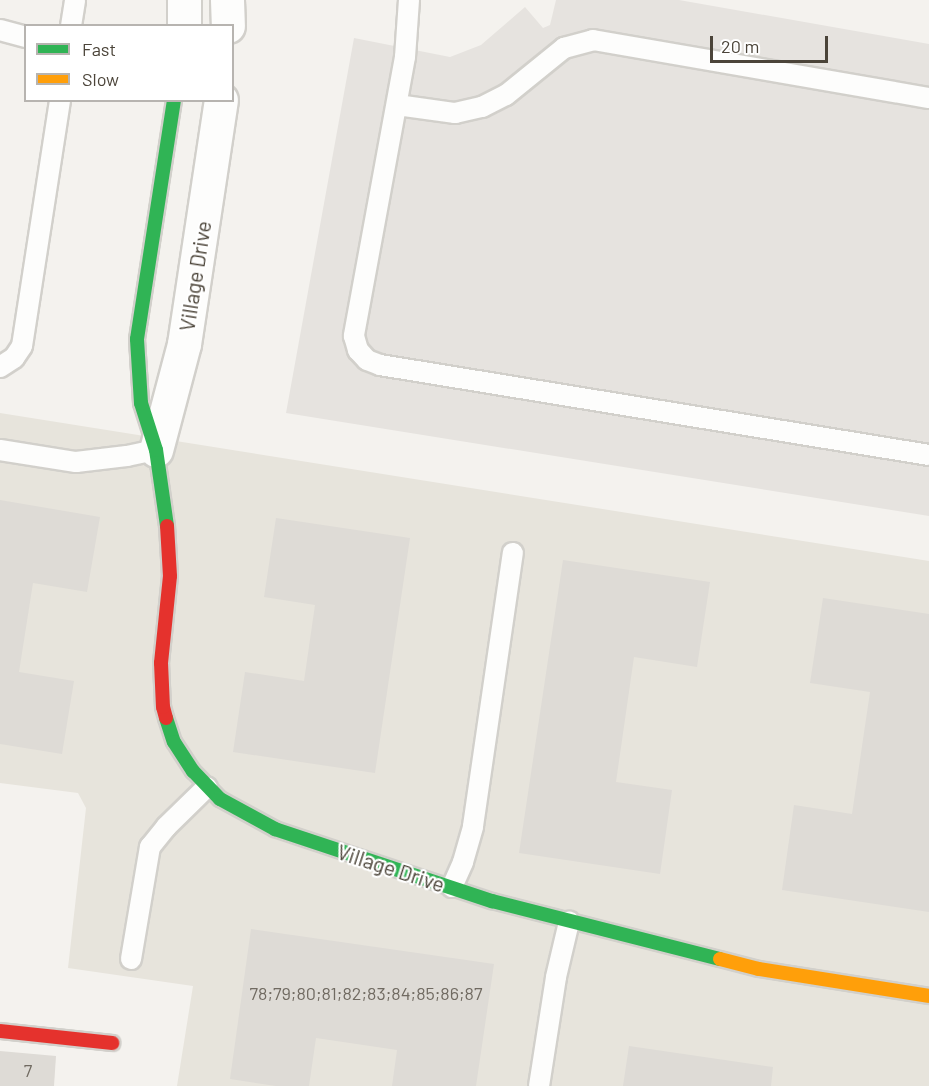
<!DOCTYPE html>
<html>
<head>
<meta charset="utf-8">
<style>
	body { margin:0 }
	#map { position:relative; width:929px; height:1086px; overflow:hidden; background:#f4f2ee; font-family:Barlow,sans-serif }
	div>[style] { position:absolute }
	.residential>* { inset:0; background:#e7e4dc }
	.parking>* { inset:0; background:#e6e3df }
	.building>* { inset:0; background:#dedbd6 }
	.roads { filter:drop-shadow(2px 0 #d2d0cb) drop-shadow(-2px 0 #d2d0cb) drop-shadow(0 2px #d2d0cb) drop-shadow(0 -2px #d2d0cb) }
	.lane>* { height:20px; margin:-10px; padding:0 10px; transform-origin:10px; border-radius:10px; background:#fdfdfc }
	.street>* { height:33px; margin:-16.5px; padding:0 16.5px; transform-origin:16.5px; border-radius:16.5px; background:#fdfdfc }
	.fast>* { height:14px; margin:-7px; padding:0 7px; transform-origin:7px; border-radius:7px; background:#30b455 }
	.slow>* { height:14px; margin:-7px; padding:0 7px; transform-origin:7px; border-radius:7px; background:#ff9f0a }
	.jam>* { height:14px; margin:-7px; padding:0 7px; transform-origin:7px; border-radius:7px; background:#e5322d }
	span { translate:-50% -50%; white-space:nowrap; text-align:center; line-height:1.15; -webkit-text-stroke:4.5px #fff; paint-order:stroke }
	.number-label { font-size:18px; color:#706a61 }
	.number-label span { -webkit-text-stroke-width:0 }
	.street-label { font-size:21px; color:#4b4439 }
	.legend { position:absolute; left:24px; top:24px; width:210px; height:78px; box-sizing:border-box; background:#fff; border:2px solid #b7b4b0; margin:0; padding:8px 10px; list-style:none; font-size:18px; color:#4b4439 }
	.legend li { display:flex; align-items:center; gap:12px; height:30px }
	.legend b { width:30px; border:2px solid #b7b4b0 }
	.scale { position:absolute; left:710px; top:36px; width:118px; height:27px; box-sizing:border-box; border:3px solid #4b4439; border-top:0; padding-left:8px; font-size:18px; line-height:21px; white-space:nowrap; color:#4b4439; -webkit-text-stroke:4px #fff; paint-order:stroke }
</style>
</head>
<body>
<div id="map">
	<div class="residential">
		<div style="clip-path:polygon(0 413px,929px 561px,929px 1086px,177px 1086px,193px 986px,68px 968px,86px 808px,78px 793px,0 783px)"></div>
	</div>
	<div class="parking">
		<div style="clip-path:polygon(556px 0,679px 0,929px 44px,929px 516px,286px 413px,354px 38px,450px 57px,481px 45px,525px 7px,543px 28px,550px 25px)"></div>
	</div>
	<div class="building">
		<div style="clip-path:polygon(0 500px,100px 517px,87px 592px,33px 583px,19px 672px,74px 681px,62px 754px,0 744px)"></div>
		<div style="clip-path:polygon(276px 518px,410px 538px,375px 773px,233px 752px,245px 672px,304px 681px,315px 605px,264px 597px)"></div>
		<div style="clip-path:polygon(563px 560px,710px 582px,697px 667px,634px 657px,616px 782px,672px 790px,660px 874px,519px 853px)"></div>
		<div style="clip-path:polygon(823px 598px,929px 614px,929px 912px,782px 890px,794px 805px,852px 814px,870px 692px,810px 683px)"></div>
		<div style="clip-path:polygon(251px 929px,494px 964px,476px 1086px,392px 1086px,397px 1050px,316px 1038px,309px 1086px,276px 1086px,230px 1079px)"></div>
		<div style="clip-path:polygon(629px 1046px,773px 1067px,771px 1086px,623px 1086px)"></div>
		<div style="clip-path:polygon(0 1051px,56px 1056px,54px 1086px,0 1086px)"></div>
	</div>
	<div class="roads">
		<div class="lane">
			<div style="left:409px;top:0;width:57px;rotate:94deg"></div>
			<div style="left:405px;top:57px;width:284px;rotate:100.4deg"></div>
			<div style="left:354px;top:336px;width:15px;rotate:74deg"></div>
			<div style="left:358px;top:350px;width:13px;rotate:48deg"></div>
			<div style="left:367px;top:360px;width:14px;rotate:21deg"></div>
			<div style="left:380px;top:365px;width:556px;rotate:9.31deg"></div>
			<div style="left:71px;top:26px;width:26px;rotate:-81deg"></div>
			<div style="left:0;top:30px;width:27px;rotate:15deg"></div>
			<div style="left:397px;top:105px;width:59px;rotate:7.9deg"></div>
			<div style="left:455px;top:113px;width:28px;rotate:-13deg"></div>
			<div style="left:482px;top:107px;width:27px;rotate:-27deg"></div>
			<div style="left:506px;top:95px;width:75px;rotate:-39deg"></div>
			<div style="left:564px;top:48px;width:30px;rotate:-15deg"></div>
			<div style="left:593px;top:40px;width:341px;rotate:9.8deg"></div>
			<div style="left:0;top:367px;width:17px;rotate:-33deg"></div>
			<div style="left:14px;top:358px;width:14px;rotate:-56deg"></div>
			<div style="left:22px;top:346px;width:249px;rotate:-81.2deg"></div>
			<div style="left:0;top:450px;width:77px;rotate:9deg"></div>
			<div style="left:76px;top:462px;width:51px;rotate:-6.7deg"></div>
			<div style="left:127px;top:456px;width:30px;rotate:-12deg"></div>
			<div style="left:452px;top:887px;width:27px;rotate:-66deg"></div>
			<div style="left:463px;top:862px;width:37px;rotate:-74deg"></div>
			<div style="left:473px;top:826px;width:276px;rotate:-81.7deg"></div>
			<div style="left:131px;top:959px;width:114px;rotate:-80.4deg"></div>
			<div style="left:150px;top:847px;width:26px;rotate:-51deg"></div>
			<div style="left:166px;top:827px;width:57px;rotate:-44.3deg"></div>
			<div style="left:539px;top:1086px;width:110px;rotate:-81.1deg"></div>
			<div style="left:556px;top:977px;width:57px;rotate:-76.7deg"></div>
		</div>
		<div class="street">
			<div style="left:184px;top:0;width:26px;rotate:90deg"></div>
			<div style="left:227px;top:0;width:26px;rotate:88deg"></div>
			<div style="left:156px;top:450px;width:110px;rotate:-75.2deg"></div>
			<div style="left:184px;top:344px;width:247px;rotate:-81.4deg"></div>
		</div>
		<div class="fast">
			<div style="left:167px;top:526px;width:77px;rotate:-98.2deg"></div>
			<div style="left:156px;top:450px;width:49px;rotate:-107.7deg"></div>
			<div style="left:141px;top:403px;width:64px;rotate:-93.6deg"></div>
			<div style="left:137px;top:339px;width:242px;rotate:-81.2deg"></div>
			<div style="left:166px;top:718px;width:25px;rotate:72deg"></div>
			<div style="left:174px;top:742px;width:35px;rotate:57deg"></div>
			<div style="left:193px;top:771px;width:39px;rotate:46deg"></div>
			<div style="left:220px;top:799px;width:63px;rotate:28.6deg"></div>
			<div style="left:275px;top:829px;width:229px;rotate:18.4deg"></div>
			<div style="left:492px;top:901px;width:235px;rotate:14.3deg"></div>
		</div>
		<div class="slow">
			<div style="left:720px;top:959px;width:40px;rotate:14.4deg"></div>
			<div style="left:759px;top:969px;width:172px;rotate:9deg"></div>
		</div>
		<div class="jam">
			<div style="left:166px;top:718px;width:11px;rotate:-105deg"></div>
			<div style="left:163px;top:707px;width:44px;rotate:-92.6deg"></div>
			<div style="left:161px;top:663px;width:87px;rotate:-84.1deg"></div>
			<div style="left:170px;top:576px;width:50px;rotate:-93.4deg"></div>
			<div style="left:0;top:1031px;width:113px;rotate:6.1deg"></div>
		</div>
	</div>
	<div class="number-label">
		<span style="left:366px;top:993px">78;79;80;81;82;83;84;85;86;87</span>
		<span style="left:28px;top:1070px">7</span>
	</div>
	<div class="street-label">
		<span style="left:195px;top:276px;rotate:-81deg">Village Drive</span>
		<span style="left:391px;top:868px;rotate:18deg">Village Drive</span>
	</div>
	<ul class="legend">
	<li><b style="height:8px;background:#30b455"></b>Fast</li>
	<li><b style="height:8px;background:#ff9f0a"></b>Slow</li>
	</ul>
	<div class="scale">20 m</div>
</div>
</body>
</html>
